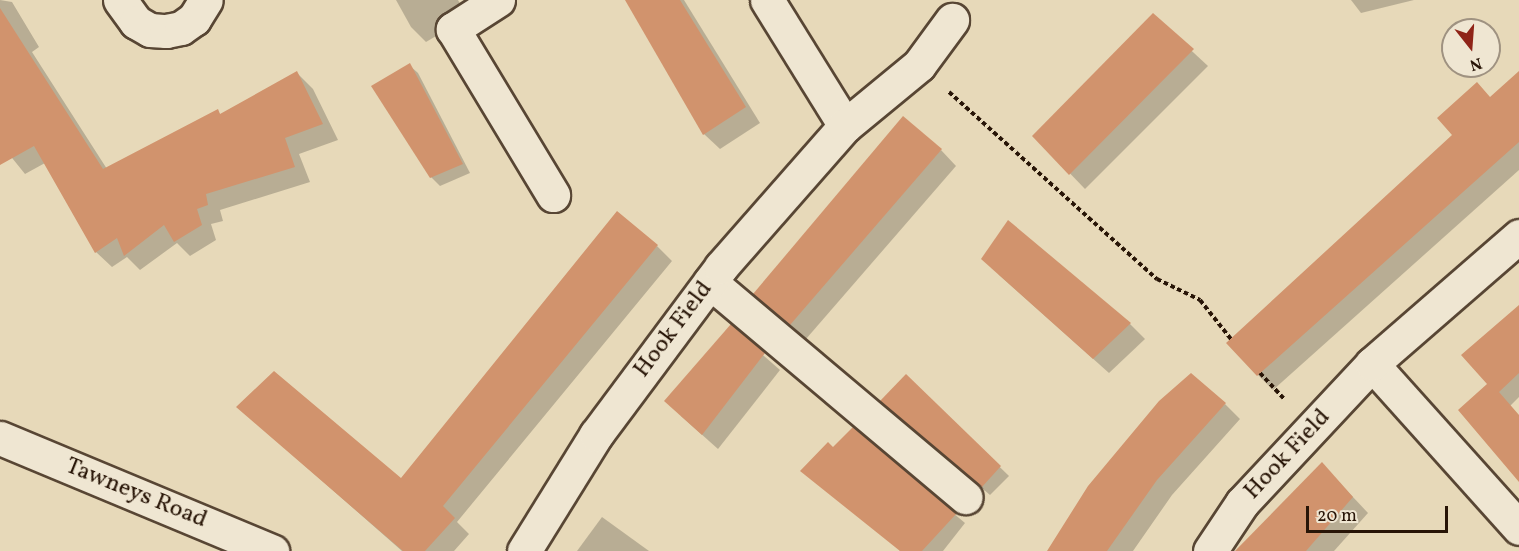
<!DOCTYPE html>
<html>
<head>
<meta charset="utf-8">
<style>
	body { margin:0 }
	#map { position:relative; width:1519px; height:551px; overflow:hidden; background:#e7d9b9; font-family:Vollkorn,serif }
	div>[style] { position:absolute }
	.shadow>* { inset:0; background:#0003 }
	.building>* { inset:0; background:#d1936d }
	.path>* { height:4px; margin-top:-2px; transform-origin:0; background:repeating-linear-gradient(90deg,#281507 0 4.5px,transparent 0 7.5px) }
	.roads { filter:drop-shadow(2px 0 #584634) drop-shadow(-2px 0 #584634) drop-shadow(0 2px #584634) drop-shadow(0 -2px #584634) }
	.minor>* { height:33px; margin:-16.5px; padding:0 16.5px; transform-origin:16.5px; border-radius:16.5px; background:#efe6d2 }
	span { translate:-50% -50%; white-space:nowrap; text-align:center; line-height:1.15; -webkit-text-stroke:5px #efe6d2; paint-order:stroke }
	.street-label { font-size:24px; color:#281507 }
	.north { position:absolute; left:1441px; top:18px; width:60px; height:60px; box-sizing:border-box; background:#efe6d2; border:2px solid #9f9281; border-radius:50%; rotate:163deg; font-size:16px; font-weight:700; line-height:24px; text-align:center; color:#281507 }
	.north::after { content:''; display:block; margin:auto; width:21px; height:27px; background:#8f2418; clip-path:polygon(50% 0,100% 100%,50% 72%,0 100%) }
	.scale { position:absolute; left:1306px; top:506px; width:142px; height:27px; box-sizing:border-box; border:3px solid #281507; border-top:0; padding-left:8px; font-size:18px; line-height:21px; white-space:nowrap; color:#281507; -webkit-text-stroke:4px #efe6d2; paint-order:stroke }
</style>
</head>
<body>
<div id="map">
	<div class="shadow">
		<div style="clip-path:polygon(0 0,12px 2px,39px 47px,32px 52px,107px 169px,217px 111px,221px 115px,297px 73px,313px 89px,338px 140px,299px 154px,310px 182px,220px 210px,223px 221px,211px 224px,216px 240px,190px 256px,177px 243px,140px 270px,127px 257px,112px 267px,96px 252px,45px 163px,25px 174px,0 143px)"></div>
		<div style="clip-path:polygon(396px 0,458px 0,468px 17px,426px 42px,411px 27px)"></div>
		<div style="clip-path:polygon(627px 0,684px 0,760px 123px,720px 149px,704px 134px)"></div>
		<div style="clip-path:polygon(1351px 0,1414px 0,1361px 13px)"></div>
		<div style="clip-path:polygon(1153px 15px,1208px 66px,1085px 189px,1034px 136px)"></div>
		<div style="clip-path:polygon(409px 65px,418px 73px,470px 173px,440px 186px,431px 177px)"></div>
		<div style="clip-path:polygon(1519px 73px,1519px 170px,1273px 390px,1258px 375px,1454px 136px)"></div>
		<div style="clip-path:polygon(941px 150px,956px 166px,806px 339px,755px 293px)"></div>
		<div style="clip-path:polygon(657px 246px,672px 261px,457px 522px,469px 534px,454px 551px,402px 551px,238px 407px,401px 481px)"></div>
		<div style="clip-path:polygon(998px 274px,1130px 324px,1145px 339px,1109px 373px)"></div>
		<div style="clip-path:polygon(1519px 307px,1519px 397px,1510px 406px,1519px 416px,1519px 480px,1489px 384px)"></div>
		<div style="clip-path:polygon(731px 327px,780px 370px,718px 449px,681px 416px)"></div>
		<div style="clip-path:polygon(906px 376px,1009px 476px,990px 495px,890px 409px)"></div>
		<div style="clip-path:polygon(1225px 404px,1240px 419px,1172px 495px,1133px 551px,1048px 551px)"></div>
		<div style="clip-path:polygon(853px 429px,965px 523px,943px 551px,900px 551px,834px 449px)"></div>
		<div style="clip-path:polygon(1337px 480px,1368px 513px,1334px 551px,1237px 551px)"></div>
		<div style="clip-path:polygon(602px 517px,649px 551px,577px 551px)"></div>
	</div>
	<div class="building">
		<div style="clip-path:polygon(625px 0,680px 0,746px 107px,703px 135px)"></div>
		<div style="clip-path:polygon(0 8px,103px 169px,218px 109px,220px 114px,297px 71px,323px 124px,285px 138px,295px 167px,206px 194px,208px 205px,197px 209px,202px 225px,174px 242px,164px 225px,124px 256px,117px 238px,95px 253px,34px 146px,0 165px)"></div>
		<div style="clip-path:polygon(1153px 13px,1194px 49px,1069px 175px,1032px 136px)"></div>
		<div style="clip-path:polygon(410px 63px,463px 164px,430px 178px,371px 86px)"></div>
		<div style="clip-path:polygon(1519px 71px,1519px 142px,1257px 376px,1226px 343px,1452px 135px,1437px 118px,1477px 82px,1490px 97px)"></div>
		<div style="clip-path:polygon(903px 116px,942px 149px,790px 325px,753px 294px)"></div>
		<div style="clip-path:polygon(617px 211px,658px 245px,443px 506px,455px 518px,425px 551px,403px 551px,236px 407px,274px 371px,401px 478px)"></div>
		<div style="clip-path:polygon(1008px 220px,1131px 323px,1093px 359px,981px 259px)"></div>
		<div style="clip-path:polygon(1519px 305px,1519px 373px,1499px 392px,1519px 415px,1519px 482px,1458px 410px,1487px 384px,1461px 355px)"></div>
		<div style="clip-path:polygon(731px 324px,765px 353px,702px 435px,664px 401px)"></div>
		<div style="clip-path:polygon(1191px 373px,1226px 403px,1157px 480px,1107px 551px,1047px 551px,1088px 486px,1159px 401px)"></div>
		<div style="clip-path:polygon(906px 374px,1001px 466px,981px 488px,880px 401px)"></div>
		<div style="clip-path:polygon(853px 427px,957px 513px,922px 551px,900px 551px,800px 471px,828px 442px,833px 447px)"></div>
		<div style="clip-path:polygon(1322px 462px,1353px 497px,1306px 551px,1235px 551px)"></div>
	</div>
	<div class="path">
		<div style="left:949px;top:92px;width:280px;rotate:42deg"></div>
		<div style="left:1157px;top:279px;width:48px;rotate:26deg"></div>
		<div style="left:1200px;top:300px;width:50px;rotate:51.5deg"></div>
		<div style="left:1260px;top:373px;width:35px;rotate:47deg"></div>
	</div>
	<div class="roads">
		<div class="minor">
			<div style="left:120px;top:0;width:27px;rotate:54deg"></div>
			<div style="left:136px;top:22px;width:16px;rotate:30deg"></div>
			<div style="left:150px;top:30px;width:16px;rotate:4deg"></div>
			<div style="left:166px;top:31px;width:15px;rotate:-11deg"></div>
			<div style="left:181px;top:28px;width:16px;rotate:-35deg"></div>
			<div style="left:194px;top:19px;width:22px;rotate:-58deg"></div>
			<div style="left:498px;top:0;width:54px;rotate:147.2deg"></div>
			<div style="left:453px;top:29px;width:194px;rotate:58.9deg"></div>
			<div style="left:767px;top:0;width:148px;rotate:58.2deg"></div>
			<div style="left:710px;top:282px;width:334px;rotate:40.1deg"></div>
			<div style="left:1372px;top:364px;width:220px;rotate:48.1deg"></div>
			<div style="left:0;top:438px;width:295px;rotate:22.6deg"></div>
			<div style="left:524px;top:551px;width:137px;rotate:-58.2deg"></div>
			<div style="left:596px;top:435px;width:209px;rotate:-53.3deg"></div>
			<div style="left:721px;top:267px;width:188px;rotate:-48.7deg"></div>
			<div style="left:845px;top:126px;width:96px;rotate:-39.5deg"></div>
			<div style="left:919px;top:65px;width:56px;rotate:-53.7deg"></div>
			<div style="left:1210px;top:551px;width:58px;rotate:-56.3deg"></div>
			<div style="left:1242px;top:503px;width:190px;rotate:-46.9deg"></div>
			<div style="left:1372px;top:364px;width:195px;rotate:-41deg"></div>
		</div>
	</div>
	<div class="street-label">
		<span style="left:674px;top:330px;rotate:-53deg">Hook Field</span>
		<span style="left:1288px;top:455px;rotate:-47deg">Hook Field</span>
		<span style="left:136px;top:494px;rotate:22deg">Tawneys Road</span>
	</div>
	<div class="north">N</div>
	<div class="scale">20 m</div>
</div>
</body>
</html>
